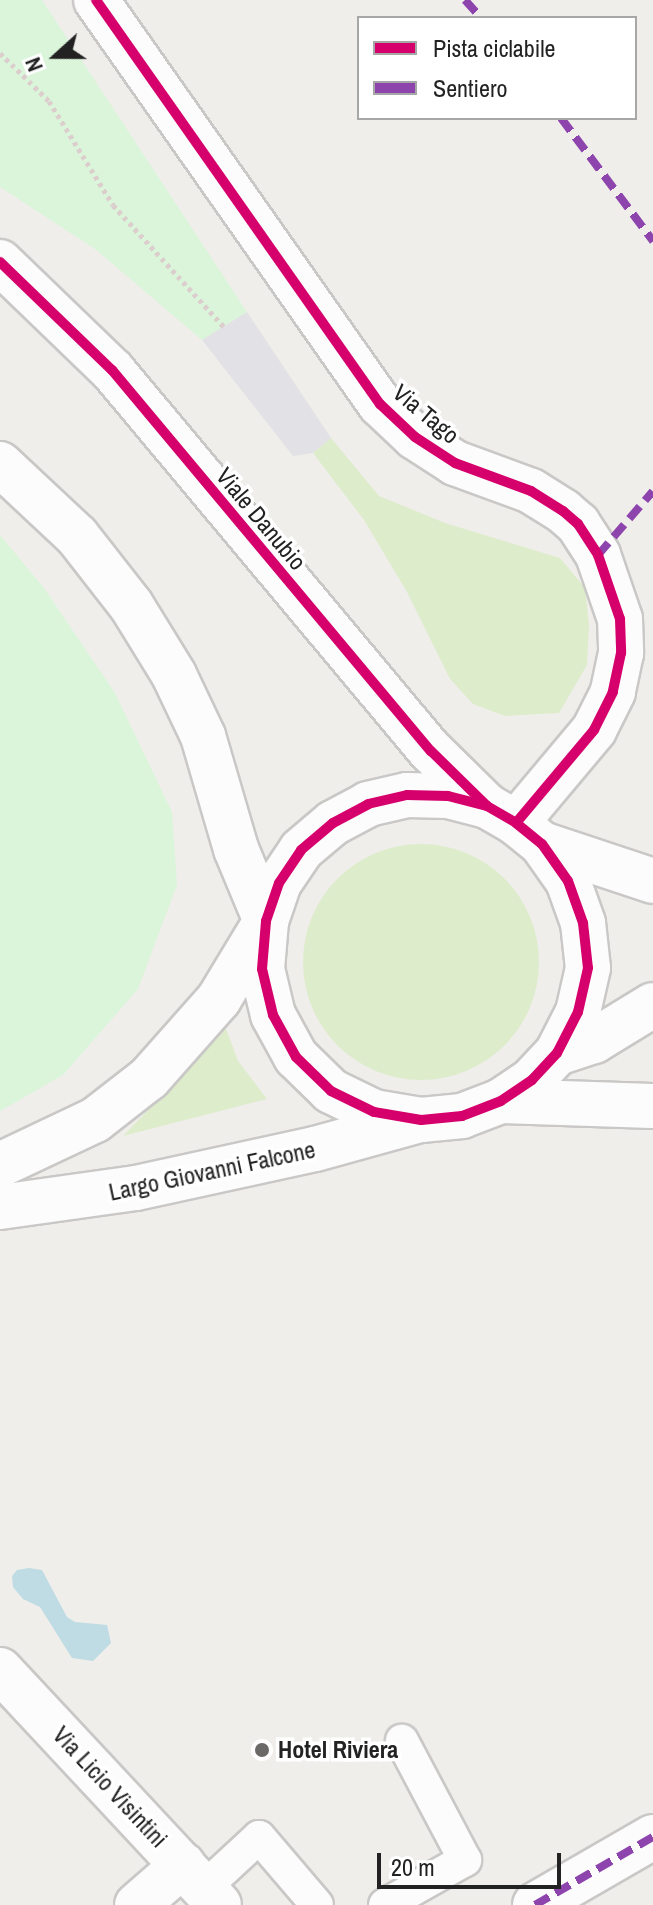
<!DOCTYPE html>
<html>
<head>
<meta charset="utf-8">
<style>
	body { margin:0 }
	#map { position:relative; width:653px; height:1905px; overflow:hidden; background:#f0eeeb; font-family:"Archivo Narrow",sans-serif }
	div>[style] { position:absolute }
	.grass>* { inset:0; background:#ddeccb }
	.round { border-radius:50% }
	.park>* { inset:0; background:#daf5da }
	.plaza>* { inset:0; background:#e2e1e5 }
	.water>* { inset:0; background:#bfdbe3 }
	.path>* { height:5px; margin-top:-2.5px; transform-origin:0; background:repeating-linear-gradient(90deg,#dccecd 0 4px,transparent 0 8px) }
	.roads { filter:drop-shadow(2px 0 #c9c8c7) drop-shadow(-2px 0 #c9c8c7) drop-shadow(0 2px #c9c8c7) drop-shadow(0 -2px #c9c8c7) }
	.lane>* { height:32px; margin:-16px; padding:0 16px; transform-origin:16px; border-radius:16px; background:#fdfcfc }
	.street>* { height:44px; margin:-22px; padding:0 22px; transform-origin:22px; border-radius:22px; background:#fdfcfc }
	.quiet>* { height:8px; margin-top:-4px; transform-origin:0; background:repeating-linear-gradient(90deg,#8e44ad 0 16px,transparent 0 24px) }
	.cycleway>* { height:10px; margin:-5px; padding:0 5px; transform-origin:5px; border-radius:5px; background:#d6006c }
	.dots>* { width:22px; height:22px; translate:-50% -50%; box-sizing:border-box; border:4px solid #fff; border-radius:50% }
	span { translate:-50% -50%; white-space:nowrap; text-align:center; line-height:1.15; -webkit-text-stroke:7px #fff; paint-order:stroke }
	.street-label { font-size:24px; color:#222 }
	.poi-label { font-size:24px; color:#222; font-weight:700 }
	.left { translate:0 -50%; text-align:left }
	.legend { position:absolute; left:357px; top:16px; width:280px; height:104px; box-sizing:border-box; background:#fff; border:2px solid #a7a7a7; margin:0; padding:10px 14px; list-style:none; font-size:24px; color:#222 }
	.legend li { display:flex; align-items:center; gap:16px; height:40px }
	.legend b { width:40px; border:2px solid #a7a7a7 }
	.north { position:absolute; left:16px; top:16px; width:80px; height:80px; -webkit-text-stroke:6px #fff; paint-order:stroke; rotate:249deg; font-size:22px; font-weight:700; line-height:32px; text-align:center; color:#222 }
	.north::after { content:''; display:block; margin:auto; width:28px; height:36px; background:#222; clip-path:polygon(50% 0,100% 100%,50% 72%,0 100%) }
	.scale { position:absolute; left:377px; top:1853px; width:184px; height:36px; box-sizing:border-box; border:4px solid #222; border-top:0; padding-left:10px; font-size:24px; line-height:28px; white-space:nowrap; color:#222; -webkit-text-stroke:6px #fff; paint-order:stroke }
</style>
</head>
<body>
<div id="map">
	<div class="grass">
		<div style="clip-path:polygon(331px 438px,379px 496px,445px 523px,560px 558px,585px 588px,589px 625px,587px 665px,559px 713px,505px 716px,473px 704px,450px 679px,407px 592px,364px 520px,313px 453px)"></div>
		<div class="round" style="left:303px;top:844px;width:236px;height:236px"></div>
		<div style="clip-path:polygon(222px 1018px,238px 1061px,267px 1099px,123px 1136px,182px 1075px)"></div>
	</div>
	<div class="park">
		<div style="clip-path:polygon(0 0,42px 0,247px 312px,202px 340px,95px 249px,0 187px)"></div>
		<div style="clip-path:polygon(0 535px,44px 588px,115px 693px,172px 812px,177px 885px,138px 989px,63px 1075px,0 1111px)"></div>
	</div>
	<div class="plaza">
		<div style="clip-path:polygon(247px 312px,331px 438px,313px 453px,293px 456px,202px 340px)"></div>
	</div>
	<div class="water">
		<div style="clip-path:polygon(29px 1568px,42px 1570px,67px 1617px,75px 1622px,107px 1625px,111px 1643px,93px 1661px,72px 1658px,40px 1607px,23px 1599px,13px 1587px,12px 1576px,17px 1570px)"></div>
	</div>
	<div class="path">
		<div style="left:0;top:53px;width:69px;rotate:44.4deg"></div>
		<div style="left:49px;top:101px;width:122px;rotate:58.4deg"></div>
		<div style="left:113px;top:205px;width:165px;rotate:47.7deg"></div>
	</div>
	<div class="roads">
		<div class="lane">
			<div style="left:204px;top:1888px;width:75px;rotate:-42.8deg"></div>
			<div style="left:259px;top:1837px;width:89px;rotate:49.5deg"></div>
			<div style="left:385px;top:1905px;width:92px;rotate:-29.4deg"></div>
			<div style="left:465px;top:1860px;width:135px;rotate:-117.9deg"></div>
		</div>
		<div class="street">
			<div style="left:96px;top:0;width:494px;rotate:54.9deg"></div>
			<div style="left:380px;top:404px;width:48px;rotate:43.3deg"></div>
			<div style="left:415px;top:437px;width:48px;rotate:33deg"></div>
			<div style="left:455px;top:463px;width:81px;rotate:20.2deg"></div>
			<div style="left:531px;top:491px;width:38px;rotate:32deg"></div>
			<div style="left:563px;top:511px;width:20px;rotate:41deg"></div>
			<div style="left:578px;top:524px;width:37px;rotate:57deg"></div>
			<div style="left:598px;top:555px;width:68px;rotate:71deg"></div>
			<div style="left:620px;top:619px;width:34px;rotate:88deg"></div>
			<div style="left:621px;top:653px;width:40px;rotate:102deg"></div>
			<div style="left:613px;top:692px;width:42px;rotate:116.6deg"></div>
			<div style="left:594px;top:730px;width:121px;rotate:130deg"></div>
			<div style="left:0;top:262px;width:156px;rotate:44deg"></div>
			<div style="left:112px;top:370px;width:497px;rotate:50.1deg"></div>
			<div style="left:431px;top:751px;width:78px;rotate:44.5deg"></div>
			<div style="left:487px;top:806px;width:34px;rotate:30deg"></div>
			<div style="left:516px;top:823px;width:33px;rotate:39deg"></div>
			<div style="left:542px;top:844px;width:45px;rotate:54.9deg"></div>
			<div style="left:568px;top:881px;width:45px;rotate:70.3deg"></div>
			<div style="left:583px;top:923px;width:45px;rotate:83.7deg"></div>
			<div style="left:588px;top:968px;width:45px;rotate:102.8deg"></div>
			<div style="left:578px;top:1012px;width:46px;rotate:117.1deg"></div>
			<div style="left:557px;top:1053px;width:37px;rotate:133deg"></div>
			<div style="left:532px;top:1080px;width:37px;rotate:146deg"></div>
			<div style="left:501px;top:1101px;width:42px;rotate:159deg"></div>
			<div style="left:462px;top:1116px;width:41px;rotate:174.4deg"></div>
			<div style="left:421px;top:1120px;width:48px;rotate:-170.3deg"></div>
			<div style="left:374px;top:1112px;width:48px;rotate:-154deg"></div>
			<div style="left:331px;top:1091px;width:49px;rotate:-135.8deg"></div>
			<div style="left:296px;top:1057px;width:48px;rotate:-118.7deg"></div>
			<div style="left:273px;top:1015px;width:47px;rotate:-103.4deg"></div>
			<div style="left:262px;top:969px;width:48px;rotate:-85.2deg"></div>
			<div style="left:266px;top:921px;width:40px;rotate:-71.1deg"></div>
			<div style="left:279px;top:883px;width:40px;rotate:-56deg"></div>
			<div style="left:301px;top:850px;width:42px;rotate:-40.2deg"></div>
			<div style="left:333px;top:823px;width:40px;rotate:-28deg"></div>
			<div style="left:368px;top:804px;width:40px;rotate:-13deg"></div>
			<div style="left:407px;top:795px;width:41px;rotate:1.4deg"></div>
			<div style="left:448px;top:796px;width:40px;rotate:14.4deg"></div>
			<div style="left:0;top:464px;width:105px;rotate:43.1deg"></div>
			<div style="left:77px;top:536px;width:88px;rotate:52deg"></div>
			<div style="left:131px;top:605px;width:82px;rotate:58.4deg"></div>
			<div style="left:174px;top:675px;width:68px;rotate:64.6deg"></div>
			<div style="left:203px;top:736px;width:118px;rotate:73.7deg"></div>
			<div style="left:236px;top:849px;width:78px;rotate:67.4deg"></div>
			<div style="left:266px;top:921px;width:91px;rotate:121.1deg"></div>
			<div style="left:219px;top:999px;width:106px;rotate:131.5deg"></div>
			<div style="left:149px;top:1078px;width:68px;rotate:142.1deg"></div>
			<div style="left:95px;top:1120px;width:105px;rotate:154.7deg"></div>
			<div style="left:542px;top:844px;width:117px;rotate:18.4deg"></div>
			<div style="left:557px;top:1053px;width:39px;rotate:-18deg"></div>
			<div style="left:594px;top:1041px;width:69px;rotate:-31.4deg"></div>
			<div style="left:501px;top:1101px;width:152px;rotate:1.9deg"></div>
			<div style="left:0;top:1207px;width:137px;rotate:-8deg"></div>
			<div style="left:136px;top:1188px;width:183px;rotate:-12.3deg"></div>
			<div style="left:315px;top:1149px;width:105px;rotate:-15.5deg"></div>
			<div style="left:0;top:1670px;width:321px;rotate:47deg"></div>
			<div style="left:137px;top:1905px;width:61px;rotate:-41deg"></div>
			<div style="left:535px;top:1905px;width:136px;rotate:-30deg"></div>
		</div>
	</div>
	<div class="quiet">
		<div style="left:465px;top:0;width:24px;rotate:48deg"></div>
		<div style="left:561px;top:118px;width:154px;rotate:53.2deg"></div>
		<div style="left:598px;top:555px;width:84px;rotate:-49.3deg"></div>
		<div style="left:535px;top:1905px;width:136px;rotate:-30deg"></div>
	</div>
	<div class="cycleway">
		<div style="left:96px;top:0;width:494px;rotate:54.9deg"></div>
		<div style="left:380px;top:404px;width:48px;rotate:43.3deg"></div>
		<div style="left:415px;top:437px;width:48px;rotate:33deg"></div>
		<div style="left:455px;top:463px;width:81px;rotate:20.2deg"></div>
		<div style="left:531px;top:491px;width:38px;rotate:32deg"></div>
		<div style="left:563px;top:511px;width:20px;rotate:41deg"></div>
		<div style="left:578px;top:524px;width:37px;rotate:57deg"></div>
		<div style="left:598px;top:555px;width:68px;rotate:71deg"></div>
		<div style="left:620px;top:619px;width:34px;rotate:88deg"></div>
		<div style="left:621px;top:653px;width:40px;rotate:102deg"></div>
		<div style="left:613px;top:692px;width:42px;rotate:116.6deg"></div>
		<div style="left:594px;top:730px;width:121px;rotate:130deg"></div>
		<div style="left:0;top:262px;width:156px;rotate:44deg"></div>
		<div style="left:112px;top:370px;width:497px;rotate:50.1deg"></div>
		<div style="left:431px;top:751px;width:78px;rotate:44.5deg"></div>
		<div style="left:487px;top:806px;width:34px;rotate:30deg"></div>
		<div style="left:516px;top:823px;width:33px;rotate:39deg"></div>
		<div style="left:542px;top:844px;width:45px;rotate:54.9deg"></div>
		<div style="left:568px;top:881px;width:45px;rotate:70.3deg"></div>
		<div style="left:583px;top:923px;width:45px;rotate:83.7deg"></div>
		<div style="left:588px;top:968px;width:45px;rotate:102.8deg"></div>
		<div style="left:578px;top:1012px;width:46px;rotate:117.1deg"></div>
		<div style="left:557px;top:1053px;width:37px;rotate:133deg"></div>
		<div style="left:532px;top:1080px;width:37px;rotate:146deg"></div>
		<div style="left:501px;top:1101px;width:42px;rotate:159deg"></div>
		<div style="left:462px;top:1116px;width:41px;rotate:174.4deg"></div>
		<div style="left:421px;top:1120px;width:48px;rotate:-170.3deg"></div>
		<div style="left:374px;top:1112px;width:48px;rotate:-154deg"></div>
		<div style="left:331px;top:1091px;width:49px;rotate:-135.8deg"></div>
		<div style="left:296px;top:1057px;width:48px;rotate:-118.7deg"></div>
		<div style="left:273px;top:1015px;width:47px;rotate:-103.4deg"></div>
		<div style="left:262px;top:969px;width:48px;rotate:-85.2deg"></div>
		<div style="left:266px;top:921px;width:40px;rotate:-71.1deg"></div>
		<div style="left:279px;top:883px;width:40px;rotate:-56deg"></div>
		<div style="left:301px;top:850px;width:42px;rotate:-40.2deg"></div>
		<div style="left:333px;top:823px;width:40px;rotate:-28deg"></div>
		<div style="left:368px;top:804px;width:40px;rotate:-13deg"></div>
		<div style="left:407px;top:795px;width:41px;rotate:1.4deg"></div>
		<div style="left:448px;top:796px;width:40px;rotate:14.4deg"></div>
	</div>
	<div class="dots">
		<div style="left:262px;top:1750px;background:#6a6968"></div>
	</div>
	<div class="street-label">
		<span style="left:426px;top:414px;rotate:40deg">Via Tago</span>
		<span style="left:261px;top:519px;rotate:50deg">Viale Danubio</span>
		<span style="left:212px;top:1171px;rotate:-12deg">Largo Giovanni Falcone</span>
		<span style="left:110px;top:1787px;rotate:47deg">Via Licio Visintini</span>
	</div>
	<div class="poi-label">
		<span class="left" style="left:278px;top:1750px">Hotel Riviera</span>
	</div>
	<ul class="legend">
	<li><b style="height:10px;background:#d6006c"></b>Pista ciclabile</li>
	<li><b style="height:10px;background:#8e44ad"></b>Sentiero</li>
	</ul>
	<div class="north">N</div>
	<div class="scale">20 m</div>
</div>
</body>
</html>
